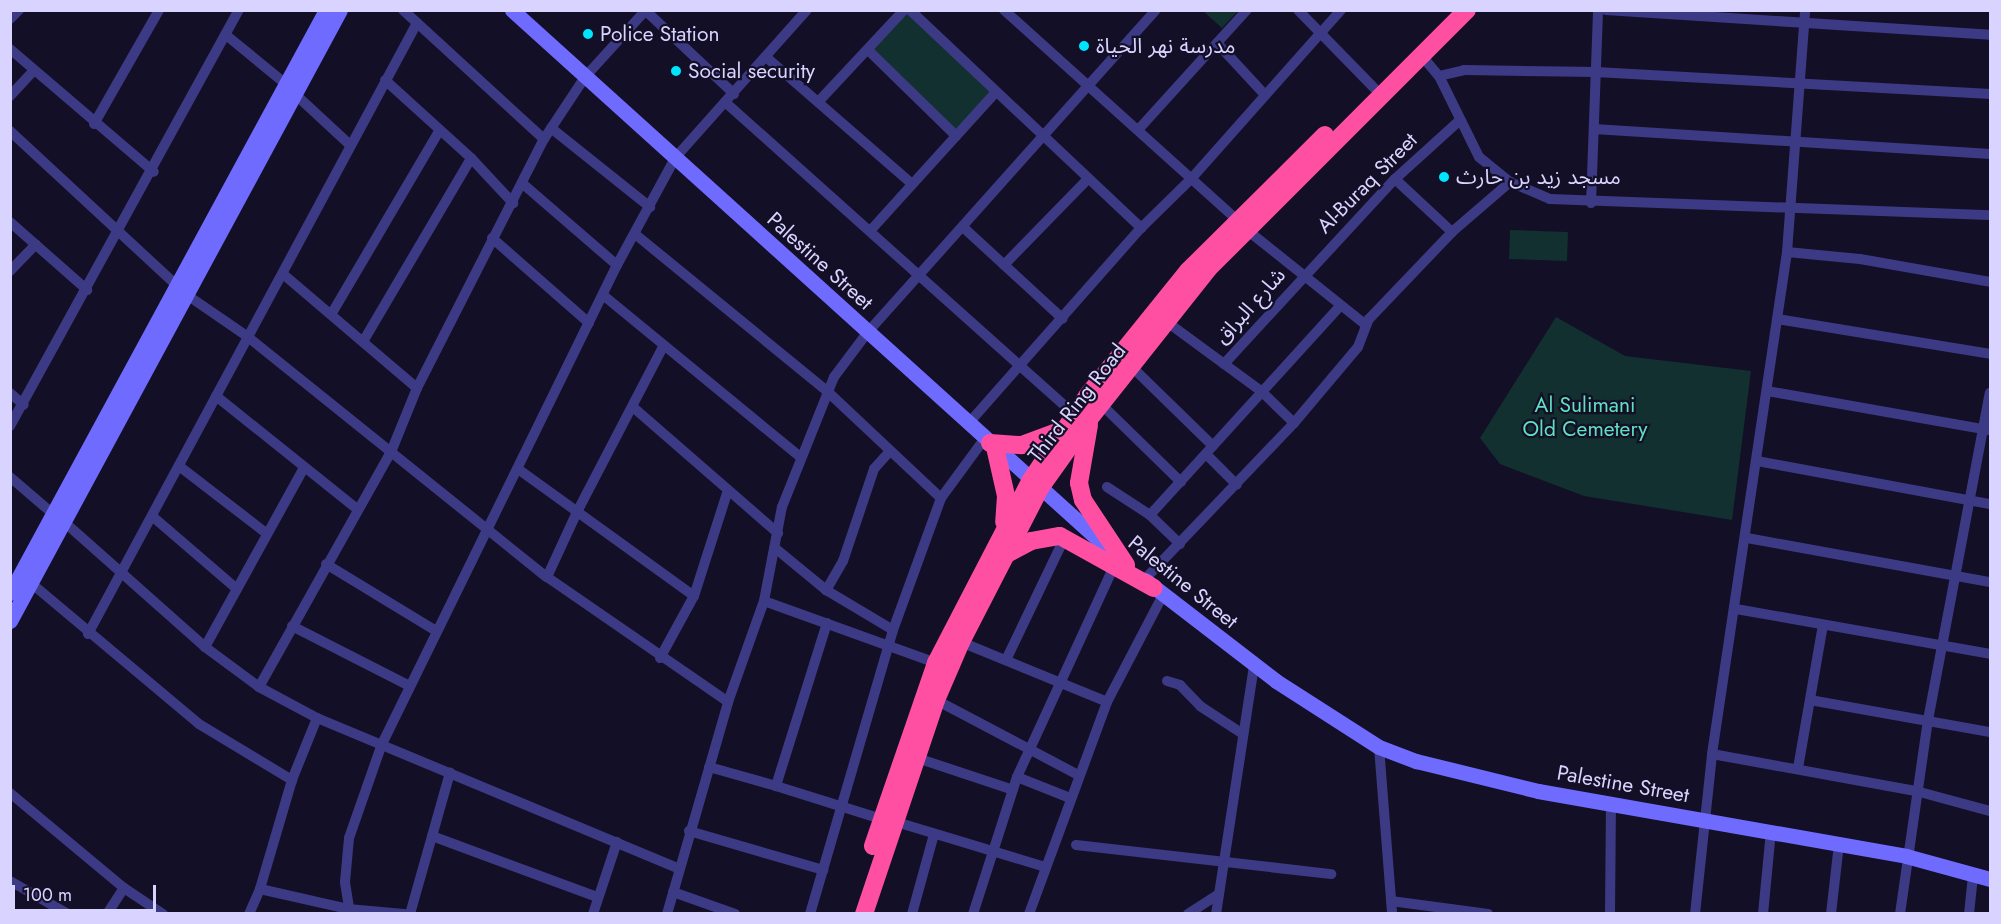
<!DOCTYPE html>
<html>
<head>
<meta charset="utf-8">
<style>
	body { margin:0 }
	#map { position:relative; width:2001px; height:924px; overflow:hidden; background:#130f26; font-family:Jost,"Noto Sans Arabic",sans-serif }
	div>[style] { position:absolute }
	.green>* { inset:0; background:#12302f }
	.street>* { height:10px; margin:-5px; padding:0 5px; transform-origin:5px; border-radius:5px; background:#3d3a85 }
	.secondary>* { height:15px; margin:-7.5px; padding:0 7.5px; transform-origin:7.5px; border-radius:7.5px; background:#6f6bff }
	.highway>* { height:18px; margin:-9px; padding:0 9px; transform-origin:9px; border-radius:9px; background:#ff4fa3 }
	.dots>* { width:16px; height:16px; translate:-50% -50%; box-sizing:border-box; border:3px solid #130f26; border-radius:50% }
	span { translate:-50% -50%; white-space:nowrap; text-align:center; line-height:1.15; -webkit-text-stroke:4.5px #130f26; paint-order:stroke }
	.poi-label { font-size:21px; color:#d9d4ff }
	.left { translate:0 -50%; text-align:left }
	.street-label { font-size:21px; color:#d9d4ff }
	.park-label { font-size:21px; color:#5fe0c0 }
	.frame { position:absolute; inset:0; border:12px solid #d9d4ff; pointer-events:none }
	.scale { position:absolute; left:12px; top:885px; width:144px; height:27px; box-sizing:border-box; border:3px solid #d9d4ff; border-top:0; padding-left:8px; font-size:18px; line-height:21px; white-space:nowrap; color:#d9d4ff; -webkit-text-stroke:4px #130f26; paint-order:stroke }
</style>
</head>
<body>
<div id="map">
	<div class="green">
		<div style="clip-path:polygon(904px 11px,995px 93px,956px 136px,868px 50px)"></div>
		<div style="clip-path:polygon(1203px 11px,1238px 11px,1222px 28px)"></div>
		<div style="clip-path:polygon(1510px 230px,1568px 232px,1567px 261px,1509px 259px)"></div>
		<div style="clip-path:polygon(1556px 317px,1625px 356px,1751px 371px,1732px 520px,1584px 496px,1500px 464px,1480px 438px)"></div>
	</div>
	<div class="street">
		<div style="left:403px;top:10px;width:191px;rotate:42.5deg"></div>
		<div style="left:910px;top:10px;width:318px;rotate:43.3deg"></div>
		<div style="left:1004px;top:10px;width:314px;rotate:42deg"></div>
		<div style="left:1298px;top:10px;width:109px;rotate:45.7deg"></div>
		<div style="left:1606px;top:10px;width:385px;rotate:3.7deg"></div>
		<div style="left:646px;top:11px;width:121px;rotate:43.3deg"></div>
		<div style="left:10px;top:19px;width:13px;rotate:-45deg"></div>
		<div style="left:226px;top:35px;width:79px;rotate:39.3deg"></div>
		<div style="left:1217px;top:43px;width:71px;rotate:47.3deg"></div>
		<div style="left:10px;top:49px;width:189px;rotate:40.5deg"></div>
		<div style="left:868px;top:50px;width:123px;rotate:44.3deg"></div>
		<div style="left:1422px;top:56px;width:26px;rotate:50deg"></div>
		<div style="left:1439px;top:76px;width:90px;rotate:63.7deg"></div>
		<div style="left:1479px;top:157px;width:40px;rotate:39deg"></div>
		<div style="left:1510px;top:182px;width:43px;rotate:23deg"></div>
		<div style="left:1550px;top:199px;width:440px;rotate:2.1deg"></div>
		<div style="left:766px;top:57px;width:194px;rotate:41deg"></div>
		<div style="left:1439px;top:76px;width:26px;rotate:-13deg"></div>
		<div style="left:1464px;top:70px;width:132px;rotate:0.9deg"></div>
		<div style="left:1596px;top:72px;width:395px;rotate:3.2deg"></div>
		<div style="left:385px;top:80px;width:116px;rotate:42.2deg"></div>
		<div style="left:471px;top:158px;width:62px;rotate:47deg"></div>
		<div style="left:295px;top:94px;width:75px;rotate:42.8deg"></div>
		<div style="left:10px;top:96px;width:35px;rotate:-47deg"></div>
		<div style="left:820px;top:100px;width:123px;rotate:-47deg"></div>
		<div style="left:725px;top:102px;width:470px;rotate:41.8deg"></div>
		<div style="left:94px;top:124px;width:131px;rotate:-60.3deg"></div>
		<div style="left:551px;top:128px;width:127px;rotate:38.6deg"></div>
		<div style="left:1594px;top:129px;width:397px;rotate:3.6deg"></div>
		<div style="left:1138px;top:130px;width:162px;rotate:-47.8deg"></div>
		<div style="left:10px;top:131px;width:241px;rotate:42.8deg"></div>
		<div style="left:187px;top:295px;width:74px;rotate:34.5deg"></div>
		<div style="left:248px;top:337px;width:383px;rotate:38.8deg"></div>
		<div style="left:547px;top:577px;width:220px;rotate:34.6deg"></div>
		<div style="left:1395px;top:179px;width:78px;rotate:42.9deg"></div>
		<div style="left:523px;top:184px;width:124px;rotate:40.8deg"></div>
		<div style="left:1591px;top:203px;width:193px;rotate:-87.9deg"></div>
		<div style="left:10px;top:222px;width:103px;rotate:41.4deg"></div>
		<div style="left:964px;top:228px;width:134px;rotate:42.6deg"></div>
		<div style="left:1247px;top:230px;width:152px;rotate:38.6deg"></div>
		<div style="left:870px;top:231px;width:186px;rotate:-47.8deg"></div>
		<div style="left:635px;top:234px;width:249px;rotate:39.3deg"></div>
		<div style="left:828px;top:392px;width:155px;rotate:43.2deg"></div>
		<div style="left:492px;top:238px;width:129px;rotate:41.2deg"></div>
		<div style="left:1787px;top:252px;width:73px;rotate:5.5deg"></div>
		<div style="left:1860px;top:259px;width:132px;rotate:10deg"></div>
		<div style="left:1004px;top:265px;width:120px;rotate:-45.7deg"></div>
		<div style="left:10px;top:271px;width:37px;rotate:-46deg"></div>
		<div style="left:283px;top:274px;width:176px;rotate:40.4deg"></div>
		<div style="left:603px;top:295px;width:254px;rotate:39.4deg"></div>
		<div style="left:332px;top:313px;width:212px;rotate:-59.5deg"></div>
		<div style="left:1777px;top:319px;width:216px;rotate:9.3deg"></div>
		<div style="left:1167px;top:322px;width:117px;rotate:36.3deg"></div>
		<div style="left:1261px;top:391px;width:46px;rotate:44.1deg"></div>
		<div style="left:364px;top:340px;width:211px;rotate:-59.5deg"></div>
		<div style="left:1224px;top:364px;width:252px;rotate:-47.3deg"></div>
		<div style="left:1395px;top:179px;width:86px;rotate:-42.2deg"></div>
		<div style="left:1132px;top:367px;width:113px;rotate:44.3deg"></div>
		<div style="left:1767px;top:391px;width:224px;rotate:10deg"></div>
		<div style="left:10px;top:393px;width:18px;rotate:41deg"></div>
		<div style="left:216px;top:396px;width:181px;rotate:38.7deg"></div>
		<div style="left:1103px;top:406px;width:109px;rotate:44.3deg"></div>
		<div style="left:634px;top:408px;width:191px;rotate:41deg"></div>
		<div style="left:968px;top:424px;width:261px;rotate:-48.6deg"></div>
		<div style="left:1141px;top:228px;width:70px;rotate:-44.4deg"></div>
		<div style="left:1191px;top:179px;width:226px;rotate:-48.4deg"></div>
		<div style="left:10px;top:426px;width:475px;rotate:-61.2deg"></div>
		<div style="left:890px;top:451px;width:24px;rotate:132deg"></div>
		<div style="left:874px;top:469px;width:97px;rotate:108.6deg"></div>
		<div style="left:843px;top:561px;width:34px;rotate:120deg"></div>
		<div style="left:826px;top:590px;width:78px;rotate:30.8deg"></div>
		<div style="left:1207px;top:455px;width:42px;rotate:45deg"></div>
		<div style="left:1757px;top:461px;width:237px;rotate:10.5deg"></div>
		<div style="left:179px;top:466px;width:110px;rotate:37.6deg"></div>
		<div style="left:518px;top:469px;width:217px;rotate:35.8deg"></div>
		<div style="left:10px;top:477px;width:55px;rotate:40.6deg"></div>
		<div style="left:1107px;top:487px;width:51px;rotate:33.1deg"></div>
		<div style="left:152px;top:516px;width:112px;rotate:40.7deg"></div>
		<div style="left:62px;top:520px;width:191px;rotate:41.6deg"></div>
		<div style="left:205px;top:647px;width:67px;rotate:36.5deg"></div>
		<div style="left:259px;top:687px;width:66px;rotate:28.1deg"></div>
		<div style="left:317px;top:718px;width:390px;rotate:22.6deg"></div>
		<div style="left:1747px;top:538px;width:247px;rotate:10.3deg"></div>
		<div style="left:1180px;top:544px;width:42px;rotate:-136deg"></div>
		<div style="left:1150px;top:515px;width:282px;rotate:-47.7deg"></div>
		<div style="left:775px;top:548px;width:66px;rotate:39.5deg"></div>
		<div style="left:326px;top:564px;width:129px;rotate:31.3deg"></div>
		<div style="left:547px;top:577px;width:72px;rotate:-65.2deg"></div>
		<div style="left:577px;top:512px;width:188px;rotate:-62.5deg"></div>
		<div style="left:1144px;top:580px;width:217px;rotate:-46.3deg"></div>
		<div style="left:1294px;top:423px;width:99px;rotate:-49.9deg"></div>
		<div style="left:1358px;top:347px;width:30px;rotate:-69deg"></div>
		<div style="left:1369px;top:319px;width:120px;rotate:-46.3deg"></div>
		<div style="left:1452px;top:232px;width:77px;rotate:-40.8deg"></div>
		<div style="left:31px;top:583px;width:219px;rotate:40deg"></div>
		<div style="left:199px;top:724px;width:109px;rotate:31.1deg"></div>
		<div style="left:764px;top:601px;width:183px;rotate:19.8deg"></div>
		<div style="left:1736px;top:609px;width:258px;rotate:10deg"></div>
		<div style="left:827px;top:623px;width:171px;rotate:107.4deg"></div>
		<div style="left:776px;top:786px;width:110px;rotate:17.4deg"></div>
		<div style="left:292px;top:626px;width:132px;rotate:27deg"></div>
		<div style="left:88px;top:634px;width:694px;rotate:-61.7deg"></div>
		<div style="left:961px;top:642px;width:158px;rotate:22.3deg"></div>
		<div style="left:205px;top:647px;width:205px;rotate:-61.1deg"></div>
		<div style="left:660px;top:658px;width:71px;rotate:-61.3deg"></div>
		<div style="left:694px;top:596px;width:111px;rotate:-72.2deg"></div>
		<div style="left:1006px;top:660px;width:136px;rotate:-64.4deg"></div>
		<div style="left:1167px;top:681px;width:14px;rotate:17deg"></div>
		<div style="left:1180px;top:685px;width:29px;rotate:46deg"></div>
		<div style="left:1200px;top:706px;width:51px;rotate:33.1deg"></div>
		<div style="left:259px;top:687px;width:270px;rotate:-60.7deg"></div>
		<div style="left:391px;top:452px;width:69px;rotate:-67.9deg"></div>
		<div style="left:417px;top:388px;width:280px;rotate:-63deg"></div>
		<div style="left:544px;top:139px;width:74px;rotate:-56.5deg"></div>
		<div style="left:585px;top:77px;width:91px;rotate:-47.7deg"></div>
		<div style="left:936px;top:700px;width:161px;rotate:27.8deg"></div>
		<div style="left:1810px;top:700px;width:183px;rotate:10.1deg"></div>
		<div style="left:317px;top:718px;width:67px;rotate:112deg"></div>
		<div style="left:292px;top:780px;width:114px;rotate:106.4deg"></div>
		<div style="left:260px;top:889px;width:90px;rotate:12.8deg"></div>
		<div style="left:348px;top:909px;width:56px;rotate:5.1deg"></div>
		<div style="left:1379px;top:747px;width:168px;rotate:85.5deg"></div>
		<div style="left:1712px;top:754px;width:207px;rotate:10.3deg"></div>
		<div style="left:1916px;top:791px;width:77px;rotate:15.1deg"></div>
		<div style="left:914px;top:757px;width:104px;rotate:18.4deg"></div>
		<div style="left:709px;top:767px;width:70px;rotate:15.8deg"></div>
		<div style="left:1798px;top:768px;width:145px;rotate:-80.1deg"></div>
		<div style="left:1017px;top:777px;width:57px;rotate:21.6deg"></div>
		<div style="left:10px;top:793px;width:148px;rotate:39.8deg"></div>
		<div style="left:124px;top:888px;width:47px;rotate:33.7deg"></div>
		<div style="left:893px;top:821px;width:159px;rotate:16.8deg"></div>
		<div style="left:689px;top:831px;width:140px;rotate:16.2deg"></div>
		<div style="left:432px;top:836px;width:176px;rotate:20.3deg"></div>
		<div style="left:1076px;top:845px;width:257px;rotate:6.5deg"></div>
		<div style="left:10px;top:881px;width:67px;rotate:29.6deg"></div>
		<div style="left:673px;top:892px;width:66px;rotate:19.5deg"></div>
		<div style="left:1391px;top:901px;width:98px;rotate:7.6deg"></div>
		<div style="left:107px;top:914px;width:31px;rotate:-57deg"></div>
		<div style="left:249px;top:914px;width:27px;rotate:-66deg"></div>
		<div style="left:350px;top:914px;width:32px;rotate:-99deg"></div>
		<div style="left:345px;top:882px;width:44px;rotate:-84.8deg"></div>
		<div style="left:349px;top:838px;width:100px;rotate:-70.7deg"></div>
		<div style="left:382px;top:744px;width:534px;rotate:-63.87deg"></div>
		<div style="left:617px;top:265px;width:122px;rotate:-61.5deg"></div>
		<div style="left:675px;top:158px;width:198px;rotate:-48.3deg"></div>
		<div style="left:410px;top:914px;width:147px;rotate:-74.2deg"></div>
		<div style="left:593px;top:914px;width:76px;rotate:-71.6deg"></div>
		<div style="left:667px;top:914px;width:221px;rotate:-73.9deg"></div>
		<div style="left:728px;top:702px;width:107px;rotate:-70.4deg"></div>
		<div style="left:764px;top:601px;width:96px;rotate:-79.2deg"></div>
		<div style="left:782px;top:507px;width:140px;rotate:-68.2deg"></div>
		<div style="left:834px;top:377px;width:55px;rotate:-53.1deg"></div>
		<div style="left:867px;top:333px;width:433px;rotate:-48.2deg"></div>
		<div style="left:810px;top:914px;width:296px;rotate:-73.7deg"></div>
		<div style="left:893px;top:630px;width:140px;rotate:-70deg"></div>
		<div style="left:941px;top:498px;width:74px;rotate:-53.7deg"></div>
		<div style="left:912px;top:914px;width:83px;rotate:-74.6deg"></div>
		<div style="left:973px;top:914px;width:144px;rotate:-72.2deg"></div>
		<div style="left:1017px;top:777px;width:230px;rotate:-65.3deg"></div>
		<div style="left:1029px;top:914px;width:226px;rotate:-69.8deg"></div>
		<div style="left:1107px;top:702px;width:121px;rotate:-62.4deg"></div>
		<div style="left:1188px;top:914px;width:37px;rotate:-33deg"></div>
		<div style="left:1216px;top:914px;width:251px;rotate:-81.3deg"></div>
		<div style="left:1610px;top:914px;width:112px;rotate:-89.5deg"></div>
		<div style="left:1695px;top:914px;width:161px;rotate:-83.9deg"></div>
		<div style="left:1712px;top:754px;width:508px;rotate:-81.5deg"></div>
		<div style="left:1787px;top:252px;width:243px;rotate:-85.7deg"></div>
		<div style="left:1763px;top:914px;width:83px;rotate:-84.5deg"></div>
		<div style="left:1831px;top:914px;width:70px;rotate:-83.5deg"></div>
		<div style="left:1900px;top:914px;width:196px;rotate:-81.8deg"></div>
		<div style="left:1928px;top:720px;width:333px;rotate:-79.3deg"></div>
		<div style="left:1969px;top:914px;width:38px;rotate:-84deg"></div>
	</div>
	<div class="secondary">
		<div style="left:512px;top:10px;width:807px;rotate:42.09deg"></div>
		<div style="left:1145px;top:580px;width:165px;rotate:37.6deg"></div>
		<div style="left:1276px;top:681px;width:122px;rotate:32.7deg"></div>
		<div style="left:1379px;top:747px;width:40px;rotate:21deg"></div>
		<div style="left:1416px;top:761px;width:126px;rotate:13.8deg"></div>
		<div style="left:1538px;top:791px;width:374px;rotate:10deg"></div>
		<div style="left:1906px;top:856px;width:87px;rotate:15.3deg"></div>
		<div style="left:10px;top:593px;width:663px;rotate:-61.54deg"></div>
		<div style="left:10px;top:621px;width:694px;rotate:-61.63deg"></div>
	</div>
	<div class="highway">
		<div style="left:1089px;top:425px;width:59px;rotate:99.8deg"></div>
		<div style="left:1079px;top:483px;width:17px;rotate:77deg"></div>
		<div style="left:1083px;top:500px;width:78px;rotate:56.5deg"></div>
		<div style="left:990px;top:443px;width:32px;rotate:4deg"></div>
		<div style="left:1022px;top:445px;width:46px;rotate:-20.4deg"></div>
		<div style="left:995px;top:447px;width:50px;rotate:77.3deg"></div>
		<div style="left:1006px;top:496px;width:26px;rotate:94deg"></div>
		<div style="left:1003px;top:556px;width:32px;rotate:-28deg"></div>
		<div style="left:1031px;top:541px;width:29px;rotate:-10deg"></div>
		<div style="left:1060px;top:536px;width:107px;rotate:29deg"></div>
		<div style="left:873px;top:846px;width:194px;rotate:-71deg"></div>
		<div style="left:936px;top:663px;width:206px;rotate:-62.6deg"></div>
		<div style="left:1031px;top:480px;width:102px;rotate:-56.2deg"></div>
		<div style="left:1088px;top:395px;width:159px;rotate:-51.1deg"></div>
		<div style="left:1188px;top:271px;width:193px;rotate:-44.8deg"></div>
		<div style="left:864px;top:914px;width:226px;rotate:-71.4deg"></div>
		<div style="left:936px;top:700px;width:63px;rotate:-66.7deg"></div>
		<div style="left:961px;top:642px;width:173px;rotate:-62.8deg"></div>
		<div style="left:1040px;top:488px;width:86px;rotate:-54.5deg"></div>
		<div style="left:1090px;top:418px;width:190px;rotate:-51.6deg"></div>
		<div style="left:1208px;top:269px;width:366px;rotate:-45deg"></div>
	</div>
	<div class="dots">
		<div style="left:588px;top:34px;background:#00e5ff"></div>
		<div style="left:1084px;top:46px;background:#00e5ff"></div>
		<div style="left:676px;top:71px;background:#00e5ff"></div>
		<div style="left:1444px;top:177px;background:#00e5ff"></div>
	</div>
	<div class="poi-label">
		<span class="left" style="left:600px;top:34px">Police Station</span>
		<span class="left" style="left:1096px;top:46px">مدرسة نهر الحياة</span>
		<span class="left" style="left:688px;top:71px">Social security</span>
		<span class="left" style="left:1456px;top:177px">مسجد زيد بن حارث</span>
	</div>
	<div class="street-label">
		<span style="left:1367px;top:183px;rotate:-45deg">Al-Buraq Street</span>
		<span style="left:820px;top:261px;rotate:42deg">Palestine Street</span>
		<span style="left:1250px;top:306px;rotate:-48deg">شارع البراق</span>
		<span style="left:1077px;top:403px;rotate:-52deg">Third Ring Road</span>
		<span style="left:1183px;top:582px;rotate:39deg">Palestine Street</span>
		<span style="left:1623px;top:784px;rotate:10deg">Palestine Street</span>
	</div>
	<div class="park-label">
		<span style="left:1585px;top:417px">Al Sulimani<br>Old Cemetery</span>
	</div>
	<div class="frame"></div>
	<div class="scale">100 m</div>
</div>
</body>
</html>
